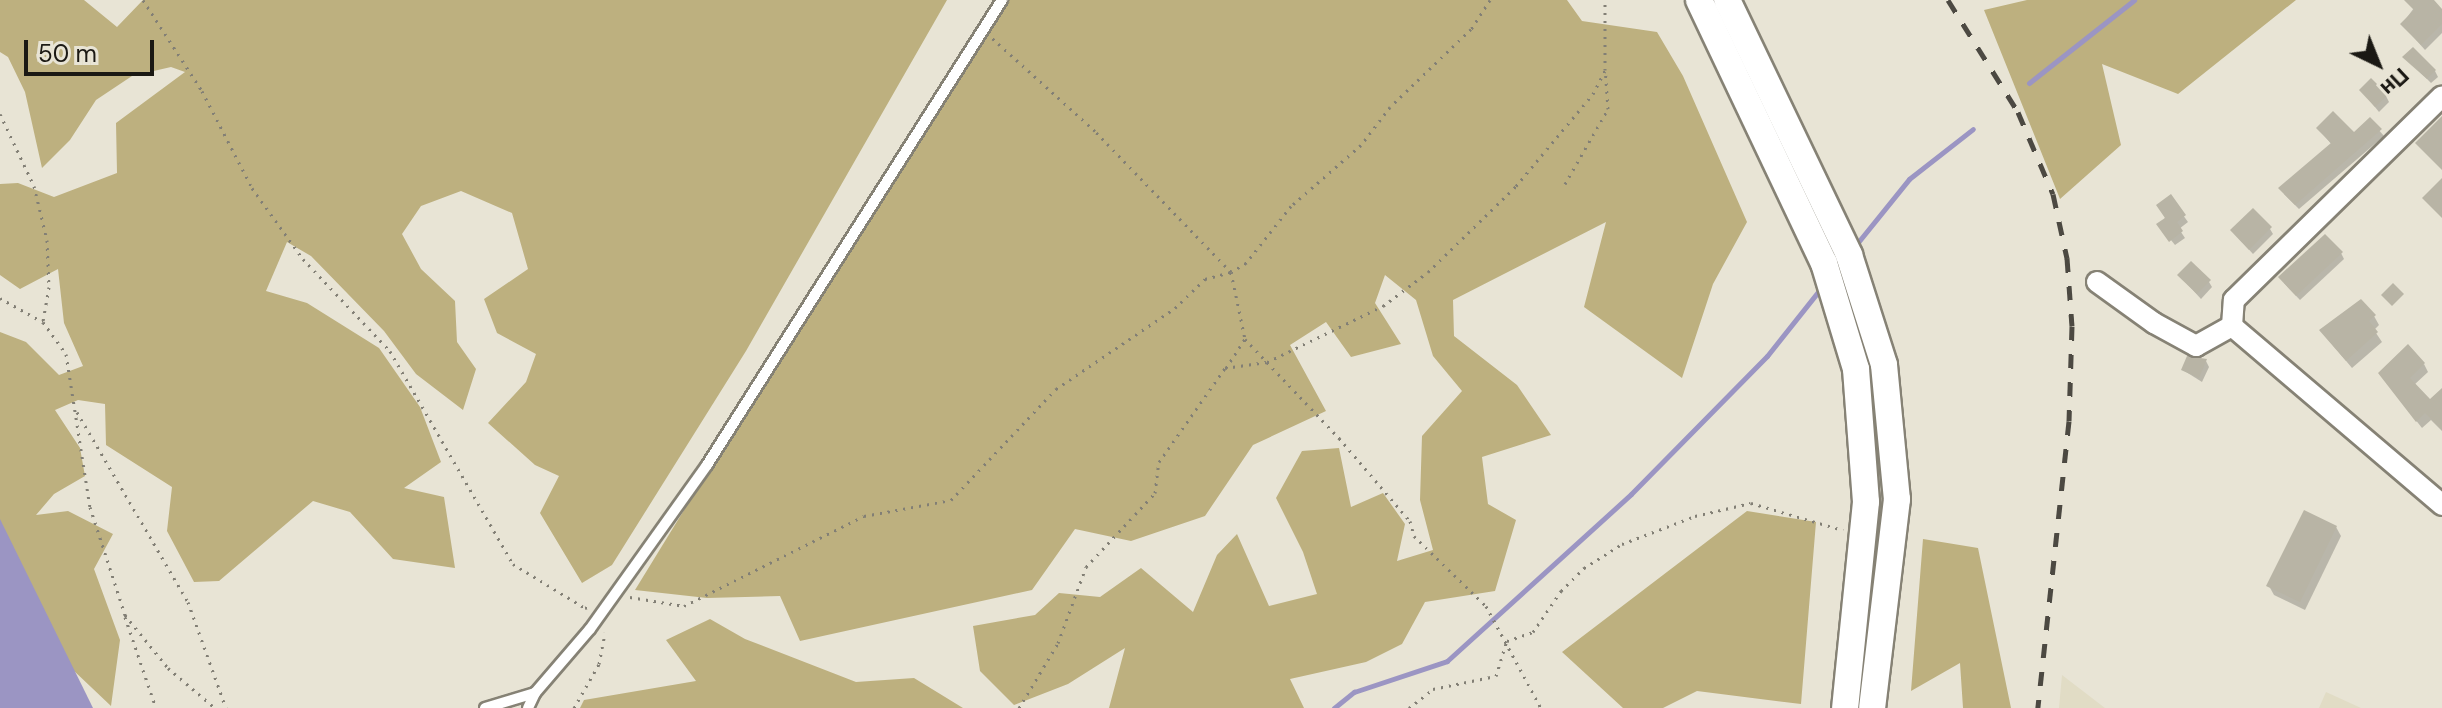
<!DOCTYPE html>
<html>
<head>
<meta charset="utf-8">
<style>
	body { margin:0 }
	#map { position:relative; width:2442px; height:708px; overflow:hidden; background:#e8e4d5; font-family:"DM Sans",sans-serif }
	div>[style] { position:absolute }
	.built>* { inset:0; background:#e1dcc5 }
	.forest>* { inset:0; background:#bdb07f }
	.water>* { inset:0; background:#9b95c3 }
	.shadow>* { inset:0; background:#0003 }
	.stream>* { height:5px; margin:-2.5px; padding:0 2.5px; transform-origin:2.5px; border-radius:2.5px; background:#9b95c3 }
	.building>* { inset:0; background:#b8b4a5 }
	.path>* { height:3px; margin-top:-1.5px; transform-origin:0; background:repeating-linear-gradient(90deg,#827f75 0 2px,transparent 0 8px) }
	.roads { filter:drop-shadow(2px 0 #868275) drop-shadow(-2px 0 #868275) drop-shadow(0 2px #868275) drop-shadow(0 -2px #868275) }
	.lane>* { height:10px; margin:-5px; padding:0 5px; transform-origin:5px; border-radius:5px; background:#fff }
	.street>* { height:20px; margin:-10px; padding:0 10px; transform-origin:10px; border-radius:10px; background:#fff }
	.secondary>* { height:26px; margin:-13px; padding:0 13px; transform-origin:13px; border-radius:13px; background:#fff }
	.rail>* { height:5px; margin-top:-2.5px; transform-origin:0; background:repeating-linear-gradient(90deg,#4c4942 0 14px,transparent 0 28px) }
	span { translate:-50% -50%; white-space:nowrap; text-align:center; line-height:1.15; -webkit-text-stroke:8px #e8e4d5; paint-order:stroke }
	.north { position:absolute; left:2338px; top:24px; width:80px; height:80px; -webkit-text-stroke:6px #e8e4d5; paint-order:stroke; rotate:137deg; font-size:22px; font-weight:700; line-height:32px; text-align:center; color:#1b1914 }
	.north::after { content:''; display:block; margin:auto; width:28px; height:36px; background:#1b1914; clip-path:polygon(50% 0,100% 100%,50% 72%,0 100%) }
	.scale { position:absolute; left:24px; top:40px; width:130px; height:36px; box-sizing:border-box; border:4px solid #1b1914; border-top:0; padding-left:10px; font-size:24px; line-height:28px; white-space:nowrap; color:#1b1914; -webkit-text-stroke:6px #e8e4d5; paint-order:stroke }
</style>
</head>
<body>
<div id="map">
	<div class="built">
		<div style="clip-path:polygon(2062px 675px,2105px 708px,2059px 708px)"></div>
		<div style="clip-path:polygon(2326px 692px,2361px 708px,2319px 708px)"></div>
	</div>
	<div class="forest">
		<div style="clip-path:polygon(0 0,84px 0,117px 27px,143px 0,947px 0,746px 351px,612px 565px,582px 583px,540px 513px,559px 476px,535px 465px,488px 423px,526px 382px,536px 354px,497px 333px,484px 299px,528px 269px,512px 213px,461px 191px,421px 206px,402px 234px,421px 269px,455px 301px,457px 342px,476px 369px,463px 410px,416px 374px,384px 331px,311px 256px,287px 242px,266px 291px,307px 303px,379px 348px,420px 407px,441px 462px,404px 488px,444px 497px,455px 568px,393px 559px,350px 512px,313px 501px,219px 581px,194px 582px,167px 531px,172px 487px,106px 445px,105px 404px,78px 400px,55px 410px,80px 448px,85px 476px,54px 494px,36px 515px,68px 511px,113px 534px,94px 569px,120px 640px,111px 706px,33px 632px,0 536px,0 332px,26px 342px,59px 375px,83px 366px,64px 323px,58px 269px,20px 289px,0 275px,0 184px,18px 183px,54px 197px,117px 173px,116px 123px,185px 72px,171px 67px,132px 76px,96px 100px,70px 140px,42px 168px,25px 92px,8px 57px,0 52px)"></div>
		<div style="clip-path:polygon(997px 0,1567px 0,1582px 21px,1657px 32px,1683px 76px,1747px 222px,1713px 284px,1682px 378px,1584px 307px,1606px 222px,1453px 300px,1454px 336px,1517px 385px,1551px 435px,1482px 457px,1488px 504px,1516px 520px,1495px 591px,1425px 602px,1402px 644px,1366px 662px,1290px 679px,1304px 708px,1109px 708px,1125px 648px,1068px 684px,1014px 705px,980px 671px,973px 626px,1035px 615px,1059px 593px,1100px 597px,1141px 568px,1193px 612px,1217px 555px,1237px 534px,1269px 606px,1317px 594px,1303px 552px,1276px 498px,1302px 451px,1339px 448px,1351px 507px,1383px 493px,1405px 524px,1397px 561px,1433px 550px,1420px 500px,1422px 436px,1462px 391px,1433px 356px,1416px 300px,1385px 275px,1375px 303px,1401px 344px,1351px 357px,1326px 322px,1290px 345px,1326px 411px,1253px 445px,1205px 516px,1131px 541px,1075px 529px,1032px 590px,800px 641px,780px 596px,707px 598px,635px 590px)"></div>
		<div style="clip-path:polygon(2027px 0,2296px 0,2178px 94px,2102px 64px,2121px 145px,2060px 199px,1984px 10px)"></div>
		<div style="clip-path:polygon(1747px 511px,1816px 522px,1801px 704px,1697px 691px,1663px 708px,1623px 708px,1562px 652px)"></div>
		<div style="clip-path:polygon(1923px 539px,1978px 548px,2011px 708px,1963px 708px,1960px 663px,1911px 691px)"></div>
		<div style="clip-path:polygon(710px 619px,745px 639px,856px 682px,914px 678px,963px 708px,580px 708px,584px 700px,696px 681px,666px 640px)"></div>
	</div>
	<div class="water">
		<div style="clip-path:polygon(0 519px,93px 708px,0 708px)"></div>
	</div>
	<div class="shadow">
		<div style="clip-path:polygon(2420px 0,2431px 0,2442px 11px,2442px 33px,2425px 50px,2402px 24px)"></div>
		<div style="clip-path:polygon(2405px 57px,2435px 71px,2438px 77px,2431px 83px)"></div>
		<div style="clip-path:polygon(2361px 90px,2386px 96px,2389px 102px,2379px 112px)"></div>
		<div style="clip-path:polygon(2370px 120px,2384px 136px,2299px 209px,2284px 194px,2332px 145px,2322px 133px,2354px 135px)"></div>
		<div style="clip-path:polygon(2170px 197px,2188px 222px,2179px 229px,2185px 238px,2175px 245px,2162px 229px)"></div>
		<div style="clip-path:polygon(2270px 229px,2273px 234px,2253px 254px,2232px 231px)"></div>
		<div style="clip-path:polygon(2341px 253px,2344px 259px,2300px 300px,2284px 283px)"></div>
		<div style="clip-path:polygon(2179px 275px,2209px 282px,2212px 287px,2201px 299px)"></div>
		<div style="clip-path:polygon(2374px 316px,2379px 325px,2374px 330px,2382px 342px,2352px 368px,2321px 331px)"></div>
		<div style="clip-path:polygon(2206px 361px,2209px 367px,2202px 382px,2183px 370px)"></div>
		<div style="clip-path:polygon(2424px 364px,2428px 372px,2414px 385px,2430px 402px,2442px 391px,2442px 431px,2431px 420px,2422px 428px,2385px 381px)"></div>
		<div style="clip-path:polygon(2336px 527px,2341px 536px,2305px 610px,2274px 595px,2269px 586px)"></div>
	</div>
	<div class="stream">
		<div style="left:2029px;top:83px;width:134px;rotate:-38.3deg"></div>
		<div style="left:1855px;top:246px;width:86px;rotate:-51.1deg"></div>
		<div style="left:1909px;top:179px;width:81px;rotate:-38deg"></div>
		<div style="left:1334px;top:708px;width:26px;rotate:-39deg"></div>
		<div style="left:1354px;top:692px;width:98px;rotate:-18.4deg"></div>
		<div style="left:1447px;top:661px;width:248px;rotate:-42.2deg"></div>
		<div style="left:1631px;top:494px;width:194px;rotate:-45.4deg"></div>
		<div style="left:1767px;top:356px;width:87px;rotate:-51.5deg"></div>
	</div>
	<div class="building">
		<div style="clip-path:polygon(2404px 0,2434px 0,2442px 9px,2442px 24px,2421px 45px,2400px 24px,2414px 10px)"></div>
		<div style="clip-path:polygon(2413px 47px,2436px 70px,2427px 79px,2402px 57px)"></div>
		<div style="clip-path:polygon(2371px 78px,2388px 95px,2375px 107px,2359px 90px)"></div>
		<div style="clip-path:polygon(2333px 111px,2354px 132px,2370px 117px,2382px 129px,2295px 205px,2278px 188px,2331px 143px,2316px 128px)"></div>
		<div style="clip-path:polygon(2442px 116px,2442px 170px,2415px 143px)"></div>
		<div style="clip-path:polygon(2442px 178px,2442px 218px,2422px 198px)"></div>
		<div style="clip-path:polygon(2171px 194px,2186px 215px,2177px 222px,2183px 231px,2169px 242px,2156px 224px,2165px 218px,2156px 205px)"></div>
		<div style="clip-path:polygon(2253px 208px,2272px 227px,2249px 250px,2230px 230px)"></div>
		<div style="clip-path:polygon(2325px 234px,2343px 252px,2296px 296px,2278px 277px)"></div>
		<div style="clip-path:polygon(2191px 261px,2211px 280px,2197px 294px,2177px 275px)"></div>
		<div style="clip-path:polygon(2393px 283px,2404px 294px,2392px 306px,2381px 295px)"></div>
		<div style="clip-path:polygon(2361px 299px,2376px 315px,2369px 321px,2378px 332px,2346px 361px,2319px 330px)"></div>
		<div style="clip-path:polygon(2408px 344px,2425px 363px,2410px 378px,2430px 399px,2442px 388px,2442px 430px,2425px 413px,2416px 422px,2378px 373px)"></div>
		<div style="clip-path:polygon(2187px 356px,2207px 359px,2199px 378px,2181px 370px)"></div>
		<div style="clip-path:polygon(2304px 510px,2337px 526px,2300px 602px,2266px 586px)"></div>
	</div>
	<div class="path">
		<div style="left:143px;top:0;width:108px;rotate:57deg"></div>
		<div style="left:202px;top:91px;width:109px;rotate:62.7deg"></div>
		<div style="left:252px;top:188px;width:87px;rotate:54.3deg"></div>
		<div style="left:303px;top:259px;width:127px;rotate:46.6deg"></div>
		<div style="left:390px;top:351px;width:246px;rotate:60deg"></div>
		<div style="left:513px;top:564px;width:84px;rotate:31.4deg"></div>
		<div style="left:585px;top:608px;width:5px;rotate:-22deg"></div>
		<div style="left:1490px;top:0;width:35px;rotate:123deg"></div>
		<div style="left:1471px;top:29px;width:112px;rotate:136.1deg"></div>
		<div style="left:1390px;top:107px;width:48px;rotate:127.3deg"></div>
		<div style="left:1361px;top:145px;width:93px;rotate:138.9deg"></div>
		<div style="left:1291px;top:206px;width:73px;rotate:128.3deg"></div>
		<div style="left:1246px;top:263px;width:17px;rotate:149deg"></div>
		<div style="left:1231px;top:272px;width:68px;rotate:78.2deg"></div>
		<div style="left:1245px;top:339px;width:137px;rotate:46.5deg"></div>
		<div style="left:1339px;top:438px;width:109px;rotate:49.5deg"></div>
		<div style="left:1410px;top:521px;width:16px;rotate:75deg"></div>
		<div style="left:1414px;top:536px;width:100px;rotate:44.2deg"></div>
		<div style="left:1486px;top:606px;width:116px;rotate:61.7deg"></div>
		<div style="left:0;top:114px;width:80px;rotate:64.7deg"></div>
		<div style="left:34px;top:186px;width:56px;rotate:76.5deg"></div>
		<div style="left:47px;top:240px;width:47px;rotate:87.6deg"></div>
		<div style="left:49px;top:287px;width:35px;rotate:100deg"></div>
		<div style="left:1565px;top:184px;width:86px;rotate:-60.2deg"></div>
		<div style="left:1608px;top:109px;width:39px;rotate:-94deg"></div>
		<div style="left:0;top:298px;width:49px;rotate:29.2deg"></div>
		<div style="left:43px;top:322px;width:39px;rotate:54deg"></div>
		<div style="left:66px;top:354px;width:155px;rotate:81.1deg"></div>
		<div style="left:90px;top:507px;width:114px;rotate:72deg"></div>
		<div style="left:125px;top:615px;width:68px;rotate:50.9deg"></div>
		<div style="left:168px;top:668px;width:62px;rotate:40.4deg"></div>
		<div style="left:1226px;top:368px;width:35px;rotate:-57deg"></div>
		<div style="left:77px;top:412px;width:220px;rotate:59.7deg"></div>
		<div style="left:188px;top:602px;width:113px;rotate:70.3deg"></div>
		<div style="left:630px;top:597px;width:55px;rotate:9.5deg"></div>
		<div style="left:684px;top:606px;width:201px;rotate:-26.6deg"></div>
		<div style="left:864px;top:516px;width:88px;rotate:-10.4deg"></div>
		<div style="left:951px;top:500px;width:153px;rotate:-46.6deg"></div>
		<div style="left:1056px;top:389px;width:144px;rotate:-34.2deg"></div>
		<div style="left:1175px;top:308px;width:42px;rotate:-44deg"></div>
		<div style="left:1205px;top:279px;width:27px;rotate:-15deg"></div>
		<div style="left:1231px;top:272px;width:196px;rotate:-134deg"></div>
		<div style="left:1095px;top:131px;width:139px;rotate:-137.9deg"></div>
		<div style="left:125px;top:617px;width:96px;rotate:71.2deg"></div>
		<div style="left:1507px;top:641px;width:28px;rotate:-19deg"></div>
		<div style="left:1533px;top:632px;width:50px;rotate:-55.7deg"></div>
		<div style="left:1561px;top:591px;width:33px;rotate:-45deg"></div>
		<div style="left:1584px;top:568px;width:45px;rotate:-32.3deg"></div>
		<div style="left:1622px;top:544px;width:78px;rotate:-21deg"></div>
		<div style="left:1695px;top:516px;width:57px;rotate:-13.1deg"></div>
		<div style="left:1751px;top:503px;width:96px;rotate:16.4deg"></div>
		<div style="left:574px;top:708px;width:51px;rotate:-60.4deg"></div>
		<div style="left:599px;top:664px;width:32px;rotate:-79deg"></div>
		<div style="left:1019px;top:708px;width:76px;rotate:-59deg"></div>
		<div style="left:1058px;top:643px;width:81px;rotate:-69.8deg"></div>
		<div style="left:1086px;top:567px;width:101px;rotate:-47deg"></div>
		<div style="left:1155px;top:493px;width:31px;rotate:-83deg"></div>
		<div style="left:1159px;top:462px;width:115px;rotate:-54.9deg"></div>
		<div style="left:1225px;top:368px;width:42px;rotate:-8.1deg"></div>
		<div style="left:1267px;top:362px;width:129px;rotate:-25.8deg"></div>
		<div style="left:1383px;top:306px;width:56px;rotate:-37.1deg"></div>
		<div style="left:1428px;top:272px;width:123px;rotate:-44.3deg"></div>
		<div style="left:1516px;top:186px;width:120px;rotate:-50.1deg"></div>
		<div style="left:1593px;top:94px;width:27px;rotate:-63deg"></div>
		<div style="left:1605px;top:70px;width:70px;rotate:-90deg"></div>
		<div style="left:1409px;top:708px;width:31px;rotate:-38deg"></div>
		<div style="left:1433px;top:689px;width:64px;rotate:-11.7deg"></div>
		<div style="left:1496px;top:676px;width:37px;rotate:-73deg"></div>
	</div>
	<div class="roads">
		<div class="lane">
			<div style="left:485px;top:708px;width:52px;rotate:-16.7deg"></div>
			<div style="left:535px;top:693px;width:84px;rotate:-49.3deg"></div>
			<div style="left:590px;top:629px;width:201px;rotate:-54.5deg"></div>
			<div style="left:707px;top:465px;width:551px;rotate:-57.61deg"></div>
			<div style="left:528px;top:708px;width:17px;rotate:-65deg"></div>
		</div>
		<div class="street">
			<div style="left:2097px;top:282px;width:70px;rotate:35.7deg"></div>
			<div style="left:2154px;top:323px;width:48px;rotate:28.7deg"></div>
			<div style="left:2196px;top:346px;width:41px;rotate:-29.1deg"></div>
			<div style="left:2232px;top:326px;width:26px;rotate:-86deg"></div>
			<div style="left:2234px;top:300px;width:291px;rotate:-44.4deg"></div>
			<div style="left:2232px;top:326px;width:276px;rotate:40.4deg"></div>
		</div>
		<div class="secondary">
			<div style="left:1699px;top:0;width:291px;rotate:64.6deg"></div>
			<div style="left:1824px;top:263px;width:111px;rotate:73.2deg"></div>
			<div style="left:1856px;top:369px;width:133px;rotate:85.7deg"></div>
			<div style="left:1866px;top:502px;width:207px;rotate:95.8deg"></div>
			<div style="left:1727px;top:0;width:283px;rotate:64.4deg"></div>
			<div style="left:1849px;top:255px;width:115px;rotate:72.3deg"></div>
			<div style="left:1884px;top:365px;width:135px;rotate:84.5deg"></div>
			<div style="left:1897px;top:499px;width:210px;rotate:96.8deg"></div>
		</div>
	</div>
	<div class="rail">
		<div style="left:1948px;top:0;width:132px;rotate:58deg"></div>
		<div style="left:2018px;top:112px;width:89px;rotate:66.9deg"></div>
		<div style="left:2053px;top:194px;width:66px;rotate:77.7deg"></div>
		<div style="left:2067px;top:258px;width:68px;rotate:85.8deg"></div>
		<div style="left:2072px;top:326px;width:95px;rotate:91.8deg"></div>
		<div style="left:2069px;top:421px;width:289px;rotate:96.2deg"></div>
	</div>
	<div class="north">Пн</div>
	<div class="scale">50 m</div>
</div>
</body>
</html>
